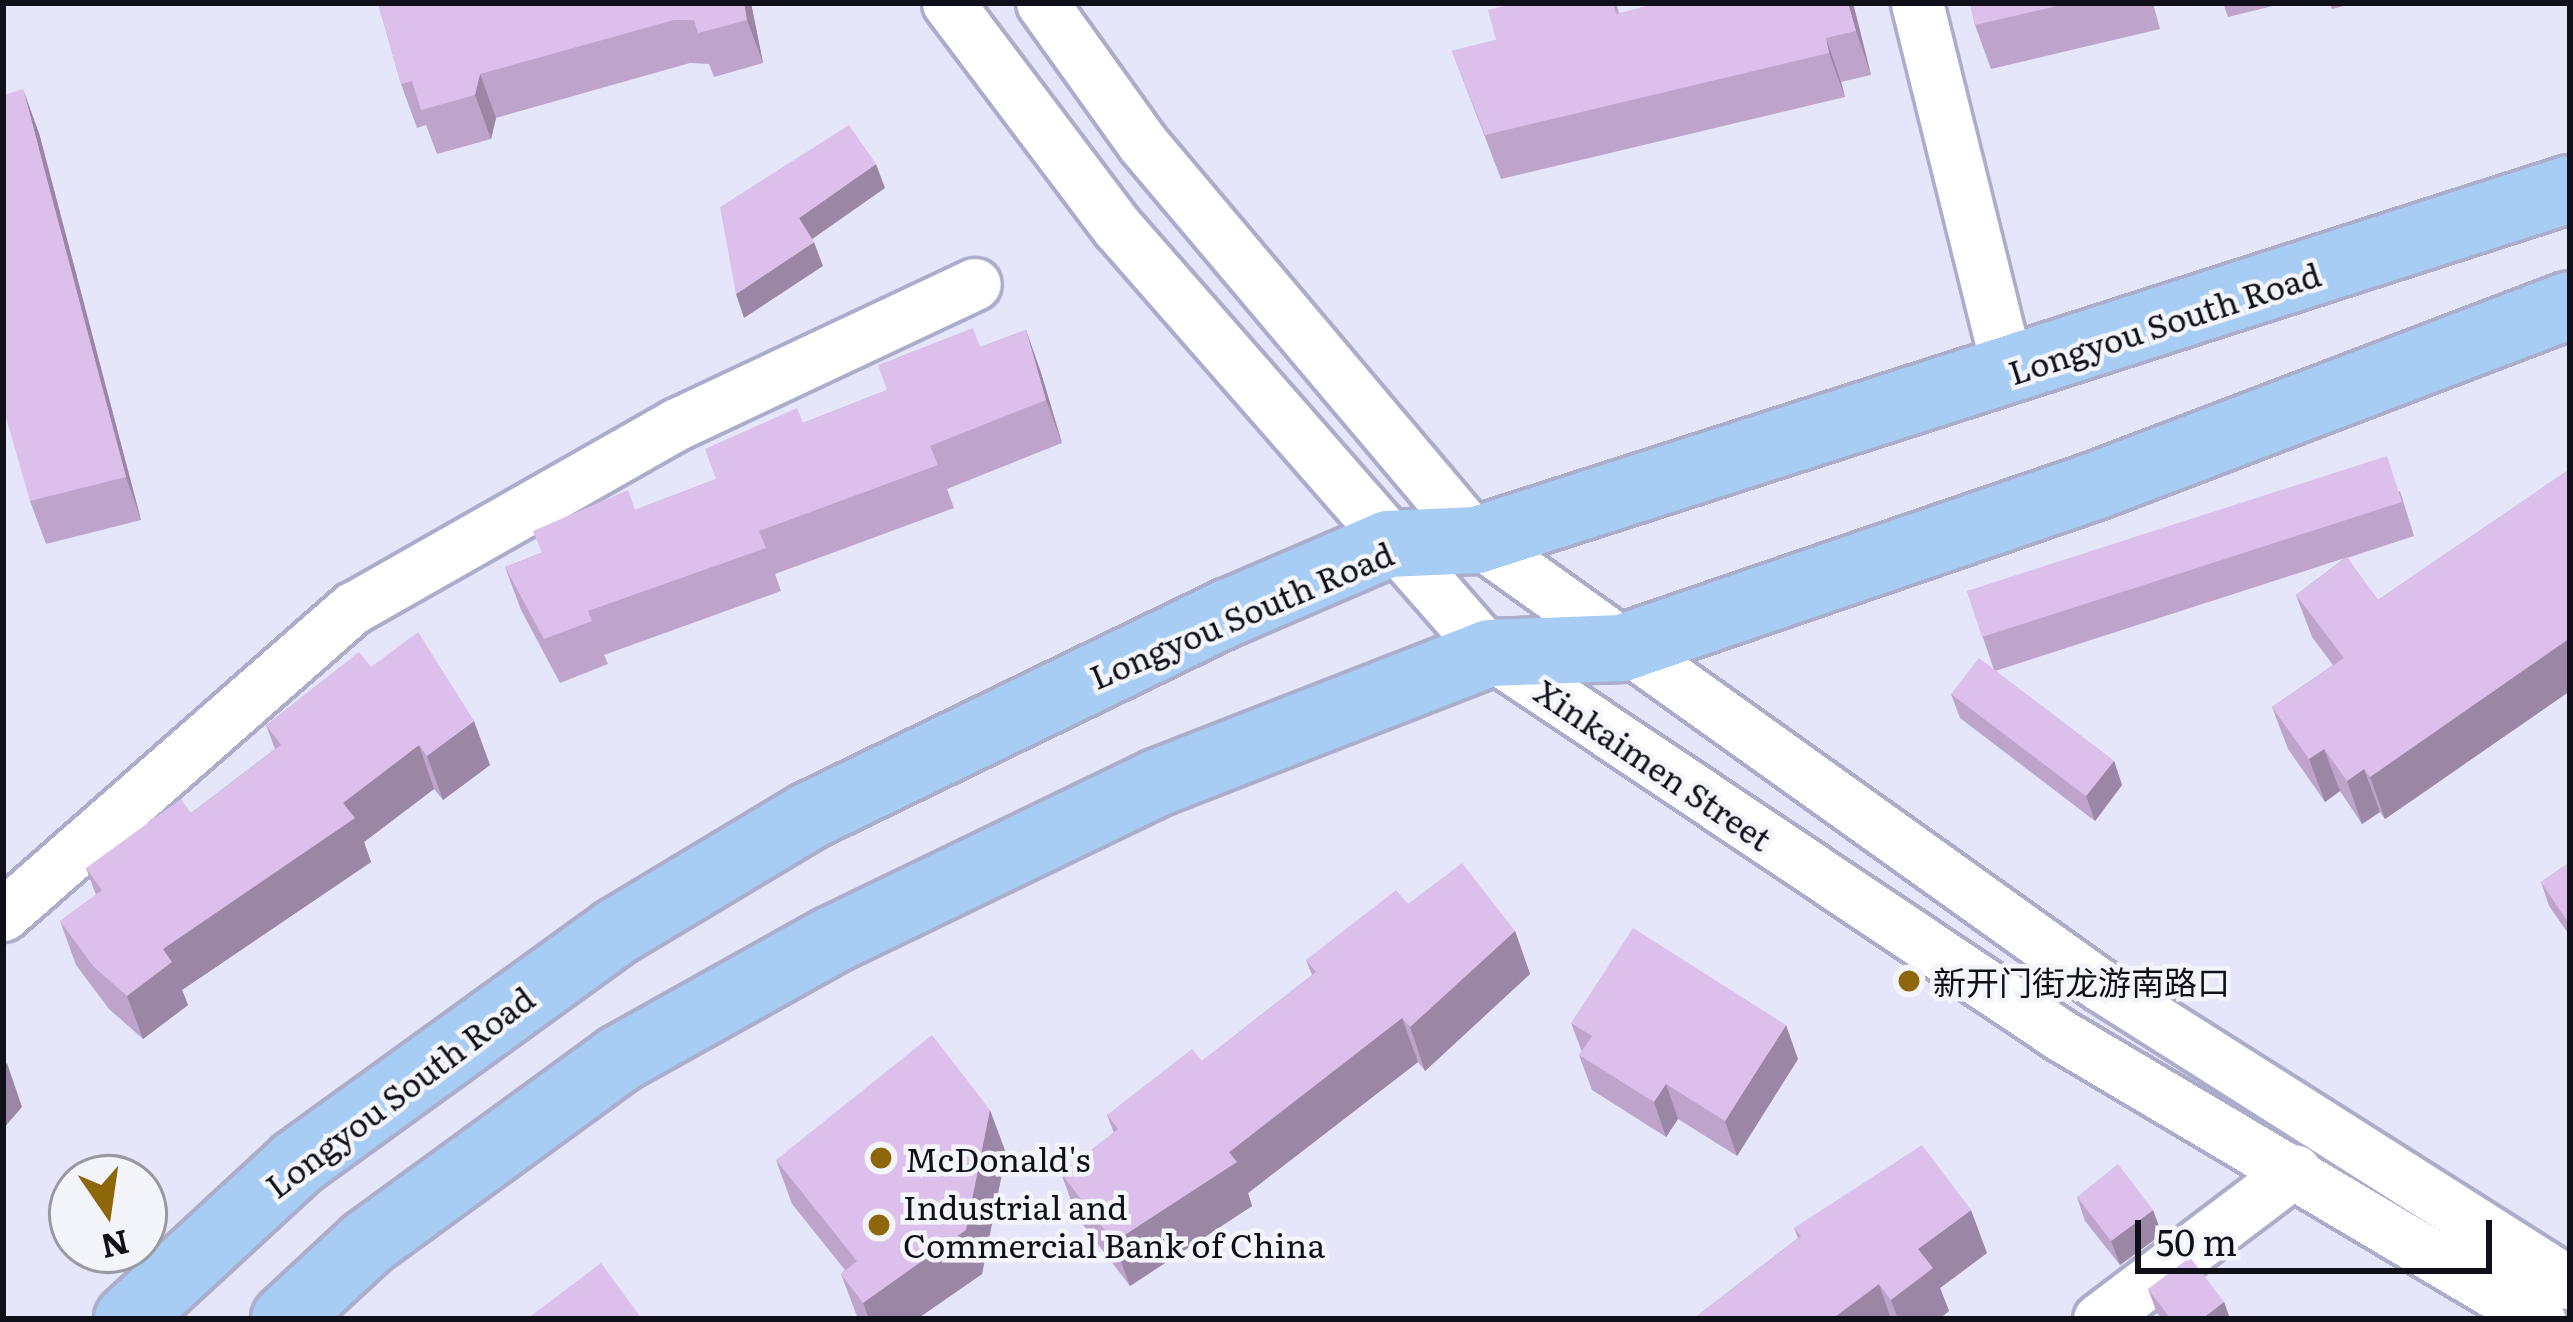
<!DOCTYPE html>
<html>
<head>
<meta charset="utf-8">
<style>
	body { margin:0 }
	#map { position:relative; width:2573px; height:1322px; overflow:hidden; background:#e5e6fa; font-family:Literata,"Noto Sans SC",serif }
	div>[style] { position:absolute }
	.roads { filter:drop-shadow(3px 0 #abadcb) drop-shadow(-3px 0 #abadcb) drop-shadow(0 3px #abadcb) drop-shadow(0 -3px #abadcb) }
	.minor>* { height:51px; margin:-25.5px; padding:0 25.5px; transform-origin:25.5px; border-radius:25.5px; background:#fff }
	.major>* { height:66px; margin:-33px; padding:0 33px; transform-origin:33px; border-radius:33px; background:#a7cdf5 }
	.wall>* { inset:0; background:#bea4cb }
	.shaded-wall>* { inset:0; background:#9b86a5 }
	.building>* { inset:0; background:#ddbfec }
	.dots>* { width:33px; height:33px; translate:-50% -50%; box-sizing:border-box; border:6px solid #f4f5fb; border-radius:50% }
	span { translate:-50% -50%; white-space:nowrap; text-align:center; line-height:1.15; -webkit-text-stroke:9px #f4f5fb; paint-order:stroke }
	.street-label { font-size:33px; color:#0f101a }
	.poi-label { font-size:33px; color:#0f101a }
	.left { translate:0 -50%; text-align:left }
	.frame { position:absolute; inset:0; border:6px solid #0f101a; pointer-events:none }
	.north { position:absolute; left:48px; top:1154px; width:120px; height:120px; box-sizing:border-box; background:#f4f5fb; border:3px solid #9899a1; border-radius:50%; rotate:167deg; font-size:33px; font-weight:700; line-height:48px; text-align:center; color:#0f101a }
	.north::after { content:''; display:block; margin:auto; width:42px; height:54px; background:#8e670b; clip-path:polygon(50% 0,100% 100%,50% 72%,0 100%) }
	.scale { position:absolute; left:2135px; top:1220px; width:357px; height:54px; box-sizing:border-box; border:6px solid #0f101a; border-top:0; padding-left:15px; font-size:36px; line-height:42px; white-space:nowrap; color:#0f101a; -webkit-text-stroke:9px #f4f5fb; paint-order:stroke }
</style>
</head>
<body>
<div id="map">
	<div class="roads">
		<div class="minor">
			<div style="left:948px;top:3px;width:281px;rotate:53deg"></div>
			<div style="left:1117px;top:227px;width:566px;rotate:48.8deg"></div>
			<div style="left:1490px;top:653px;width:688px;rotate:33.81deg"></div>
			<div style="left:2062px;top:1036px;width:555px;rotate:30.68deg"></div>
			<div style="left:1042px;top:3px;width:173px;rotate:54.4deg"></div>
			<div style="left:1143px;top:144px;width:518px;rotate:49.85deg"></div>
			<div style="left:1477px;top:540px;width:766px;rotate:35.54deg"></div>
			<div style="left:2100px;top:985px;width:557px;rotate:32.38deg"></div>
			<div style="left:1917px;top:3px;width:382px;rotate:76.1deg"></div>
			<div style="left:3px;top:915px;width:466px;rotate:-41.3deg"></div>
			<div style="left:353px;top:608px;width:373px;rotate:-29.6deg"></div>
			<div style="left:677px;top:424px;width:329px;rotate:-25.2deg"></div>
			<div style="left:2099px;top:1319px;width:246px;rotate:-37.1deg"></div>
		</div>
		<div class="major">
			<div style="left:128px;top:1319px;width:230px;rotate:-42.7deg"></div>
			<div style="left:297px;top:1163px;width:394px;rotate:-35.9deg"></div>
			<div style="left:616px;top:932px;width:225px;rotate:-31deg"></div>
			<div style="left:809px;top:816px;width:468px;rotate:-25.9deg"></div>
			<div style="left:1230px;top:612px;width:172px;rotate:-23.3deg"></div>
			<div style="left:1388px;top:544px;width:89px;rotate:-2.6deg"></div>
			<div style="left:1477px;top:540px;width:1148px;rotate:-17.8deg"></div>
			<div style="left:285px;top:1319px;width:112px;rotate:-42.8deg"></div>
			<div style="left:367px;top:1243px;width:312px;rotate:-36.1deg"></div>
			<div style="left:619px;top:1059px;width:244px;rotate:-29.2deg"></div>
			<div style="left:832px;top:940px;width:363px;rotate:-25.8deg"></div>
			<div style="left:1159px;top:782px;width:355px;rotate:-21.3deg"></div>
			<div style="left:1490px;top:653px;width:132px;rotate:-2.2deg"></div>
			<div style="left:1622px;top:648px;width:500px;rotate:-18.9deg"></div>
			<div style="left:2095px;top:486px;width:508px;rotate:-20.86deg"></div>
		</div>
	</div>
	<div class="wall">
		<div style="clip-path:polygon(378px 3px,751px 3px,763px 63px,714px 77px,709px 64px,690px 63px,496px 118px,491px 139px,437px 154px,426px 125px,417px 128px,401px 84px)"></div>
		<div style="clip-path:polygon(1616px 3px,1619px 13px,1853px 3px,1871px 75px,1841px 82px,1845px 97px,1501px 179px,1452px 51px,1496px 40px)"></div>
		<div style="clip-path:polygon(1970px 3px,2153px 3px,2160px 29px,1991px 69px,1975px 25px)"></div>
		<div style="clip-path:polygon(2223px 3px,2285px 3px,2228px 17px)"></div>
		<div style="clip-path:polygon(2329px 3px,2356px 3px,2332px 9px)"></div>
		<div style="clip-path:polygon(39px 133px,141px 520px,46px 544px,30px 501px)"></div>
		<div style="clip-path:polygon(1026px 330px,1041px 373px,1062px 443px,947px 489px,954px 508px,775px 574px,781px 591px,604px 655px,608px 664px,560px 683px,521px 610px,505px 567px,541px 553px,635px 510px,716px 479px,803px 423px,887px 390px,980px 347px)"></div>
		<div style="clip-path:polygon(2570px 469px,2570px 691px,2385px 819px,2380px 812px,2362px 824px,2340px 791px,2325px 802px,2288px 749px,2272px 707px,2333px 665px,2312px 637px,2296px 595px,2345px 558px,1995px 671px,2114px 761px,2122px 785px,2095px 821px,1960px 718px,1951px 694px,1994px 670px,1967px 591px,2400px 491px,2414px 536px,2347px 558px,2378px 600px)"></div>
		<div style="clip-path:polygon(371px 667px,490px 765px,443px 800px,434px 789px,364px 842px,371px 862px,182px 990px,188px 1005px,143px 1039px,109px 1009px,76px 965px,60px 921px,96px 895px,86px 868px,191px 813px,275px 749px,266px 725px)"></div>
		<div style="clip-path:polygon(2570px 862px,2570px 936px,2549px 906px,2541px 882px)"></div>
		<div style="clip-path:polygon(1408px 904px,1515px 931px,1530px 974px,1425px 1071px,1418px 1062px,1248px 1193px,1252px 1206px,1130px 1286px,1077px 1217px,1061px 1173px,1114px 1133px,1107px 1115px,1202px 1061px,1312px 975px,1306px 960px)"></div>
		<div style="clip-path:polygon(1571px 1023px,1798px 1059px,1737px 1156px,1678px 1119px,1666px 1137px,1592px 1090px,1579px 1055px,1582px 1052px)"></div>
		<div style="clip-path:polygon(1006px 1153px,982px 1274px,917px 1319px,858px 1319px,841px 1274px,845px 1270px,792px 1204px,776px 1160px)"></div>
		<div style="clip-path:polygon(2077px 1197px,2162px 1234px,2120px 1265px,2085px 1221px)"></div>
		<div style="clip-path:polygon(1794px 1228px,1987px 1253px,1940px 1288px,1949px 1311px,1939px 1319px,1693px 1319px,1798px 1238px)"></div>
		<div style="clip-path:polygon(2148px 1289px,2224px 1302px,2230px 1319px,2162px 1319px,2157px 1313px)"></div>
	</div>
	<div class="shaded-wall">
		<div style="clip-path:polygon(744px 3px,751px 3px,763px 63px,747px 20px)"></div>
		<div style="clip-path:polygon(1848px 3px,1853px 3px,1871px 75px,1856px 31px)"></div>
		<div style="clip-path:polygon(1826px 38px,1841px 82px,1845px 97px,1829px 53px)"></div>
		<div style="clip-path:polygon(480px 74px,496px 118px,491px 139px,475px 95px)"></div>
		<div style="clip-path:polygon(23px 89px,39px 133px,141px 520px,126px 477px)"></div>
		<div style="clip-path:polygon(876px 164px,885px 188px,808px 242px,799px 218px)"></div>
		<div style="clip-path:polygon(814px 242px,823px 266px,744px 318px,736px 294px)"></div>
		<div style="clip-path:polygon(1026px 330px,1041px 373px,1062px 443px,1046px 400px)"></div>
		<div style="clip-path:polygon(2570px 638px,2570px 691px,2385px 819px,2370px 777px)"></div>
		<div style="clip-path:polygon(474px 721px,490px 765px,443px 800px,427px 756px)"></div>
		<div style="clip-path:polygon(419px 745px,434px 789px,364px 842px,371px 862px,182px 990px,188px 1005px,143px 1039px,127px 996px,163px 949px,343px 803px)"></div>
		<div style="clip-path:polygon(2324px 749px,2340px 791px,2325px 802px,2309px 759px)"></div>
		<div style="clip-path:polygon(2114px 761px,2122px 785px,2095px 821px,2086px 796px)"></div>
		<div style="clip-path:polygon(2364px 769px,2380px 812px,2362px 824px,2347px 781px)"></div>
		<div style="clip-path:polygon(1515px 931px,1530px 974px,1425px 1071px,1410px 1027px)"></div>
		<div style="clip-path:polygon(1402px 1018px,1418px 1062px,1248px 1193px,1252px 1206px,1130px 1286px,1114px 1242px)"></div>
		<div style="clip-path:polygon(1786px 1025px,1798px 1059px,1737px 1156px,1725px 1121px)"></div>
		<div style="clip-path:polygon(7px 1063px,22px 1107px,3px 1129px,3px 1067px)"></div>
		<div style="clip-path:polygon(1666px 1084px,1678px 1119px,1666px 1137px,1654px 1102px)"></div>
		<div style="clip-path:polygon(990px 1110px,1006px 1153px,982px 1274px,917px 1319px,869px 1319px,863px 1303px)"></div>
		<div style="clip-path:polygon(1971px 1210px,1987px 1253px,1940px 1288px,1949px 1311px,1939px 1319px,1898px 1319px,1891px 1300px,1918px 1249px)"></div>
		<div style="clip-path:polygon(2153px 1210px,2162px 1234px,2120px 1265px,2111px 1241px)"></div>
		<div style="clip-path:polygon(1879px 1284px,1891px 1319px,1832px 1319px)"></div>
		<div style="clip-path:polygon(2224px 1302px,2230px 1319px,2202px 1319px)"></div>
	</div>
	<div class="building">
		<div style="clip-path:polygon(378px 3px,744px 3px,747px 20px,698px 33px,694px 20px,674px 20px,480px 74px,475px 95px,421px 110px,412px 81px,401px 84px)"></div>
		<div style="clip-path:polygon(1516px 3px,1613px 3px,1616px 14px,1658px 3px,1848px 3px,1856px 31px,1826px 38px,1829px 53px,1485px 135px,1452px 51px,1496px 40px,1488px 10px)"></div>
		<div style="clip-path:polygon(1970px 3px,2070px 3px,1975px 25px)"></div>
		<div style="clip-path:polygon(23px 89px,126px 477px,30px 501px,3px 407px,3px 95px)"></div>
		<div style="clip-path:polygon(849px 125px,876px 164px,799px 218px,814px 242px,736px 294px,720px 207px)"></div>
		<div style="clip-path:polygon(973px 328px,980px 347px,1026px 330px,1046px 400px,930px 446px,938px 465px,759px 531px,766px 548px,588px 611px,592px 621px,544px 639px,505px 567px,542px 553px,533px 531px,628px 490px,635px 510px,716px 479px,705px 449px,797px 408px,803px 423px,887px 390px,878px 365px)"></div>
		<div style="clip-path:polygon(2387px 456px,2402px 502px,1982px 637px,1967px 591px)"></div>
		<div style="clip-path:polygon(2570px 469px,2570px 638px,2370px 777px,2364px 769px,2347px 781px,2324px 749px,2309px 759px,2272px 707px,2344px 658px,2296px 595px,2347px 557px,2378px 600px)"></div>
		<div style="clip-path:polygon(418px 632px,474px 721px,427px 756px,419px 745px,343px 803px,355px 818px,163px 949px,172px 962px,127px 996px,93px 966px,60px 921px,102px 890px,86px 868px,181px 799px,191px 813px,281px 745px,266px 725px,359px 652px,371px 667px)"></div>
		<div style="clip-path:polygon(1979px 658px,2114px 761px,2086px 796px,1951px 694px)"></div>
		<div style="clip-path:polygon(2570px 862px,2570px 925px,2541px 882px)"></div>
		<div style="clip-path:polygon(1462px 863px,1515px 931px,1410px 1027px,1402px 1018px,1229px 1152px,1237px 1162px,1114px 1242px,1061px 1173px,1118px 1129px,1107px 1115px,1192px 1049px,1202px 1061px,1316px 972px,1306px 960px,1396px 890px,1408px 904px)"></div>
		<div style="clip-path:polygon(1633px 928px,1786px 1025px,1725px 1121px,1666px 1084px,1654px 1102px,1579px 1055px,1592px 1036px,1571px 1023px)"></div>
		<div style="clip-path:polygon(932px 1035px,990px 1110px,966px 1230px,863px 1303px,841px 1274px,857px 1261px,776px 1160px)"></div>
		<div style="clip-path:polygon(1922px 1145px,1971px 1210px,1918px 1249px,1933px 1268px,1891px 1300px,1879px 1284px,1832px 1319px,1693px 1319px,1801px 1236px,1794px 1228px)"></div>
		<div style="clip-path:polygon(2118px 1164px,2153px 1210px,2111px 1241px,2077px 1197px)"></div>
		<div style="clip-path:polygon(2190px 1257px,2224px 1302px,2202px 1319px,2171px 1319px,2148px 1289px)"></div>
		<div style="clip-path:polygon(601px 1263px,642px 1319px,527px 1319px)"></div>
	</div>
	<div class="dots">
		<div style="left:1909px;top:981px;background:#8e670b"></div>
		<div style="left:881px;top:1158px;background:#8e670b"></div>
		<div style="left:879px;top:1225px;background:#8e670b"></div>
	</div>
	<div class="street-label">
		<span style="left:2164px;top:322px;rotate:-18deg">Longyou South Road</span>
		<span style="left:1241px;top:614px;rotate:-23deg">Longyou South Road</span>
		<span style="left:1654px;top:764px;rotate:34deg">Xinkaimen Street</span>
		<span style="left:399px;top:1091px;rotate:-37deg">Longyou South Road</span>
	</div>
	<div class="poi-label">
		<span class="left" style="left:1933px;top:981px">新开门街龙游南路口</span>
		<span class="left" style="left:905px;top:1158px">McDonald's</span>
		<span class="left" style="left:903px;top:1225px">Industrial and<br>Commercial Bank of China</span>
	</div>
	<div class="frame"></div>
	<div class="north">N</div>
	<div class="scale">50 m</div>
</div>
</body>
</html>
